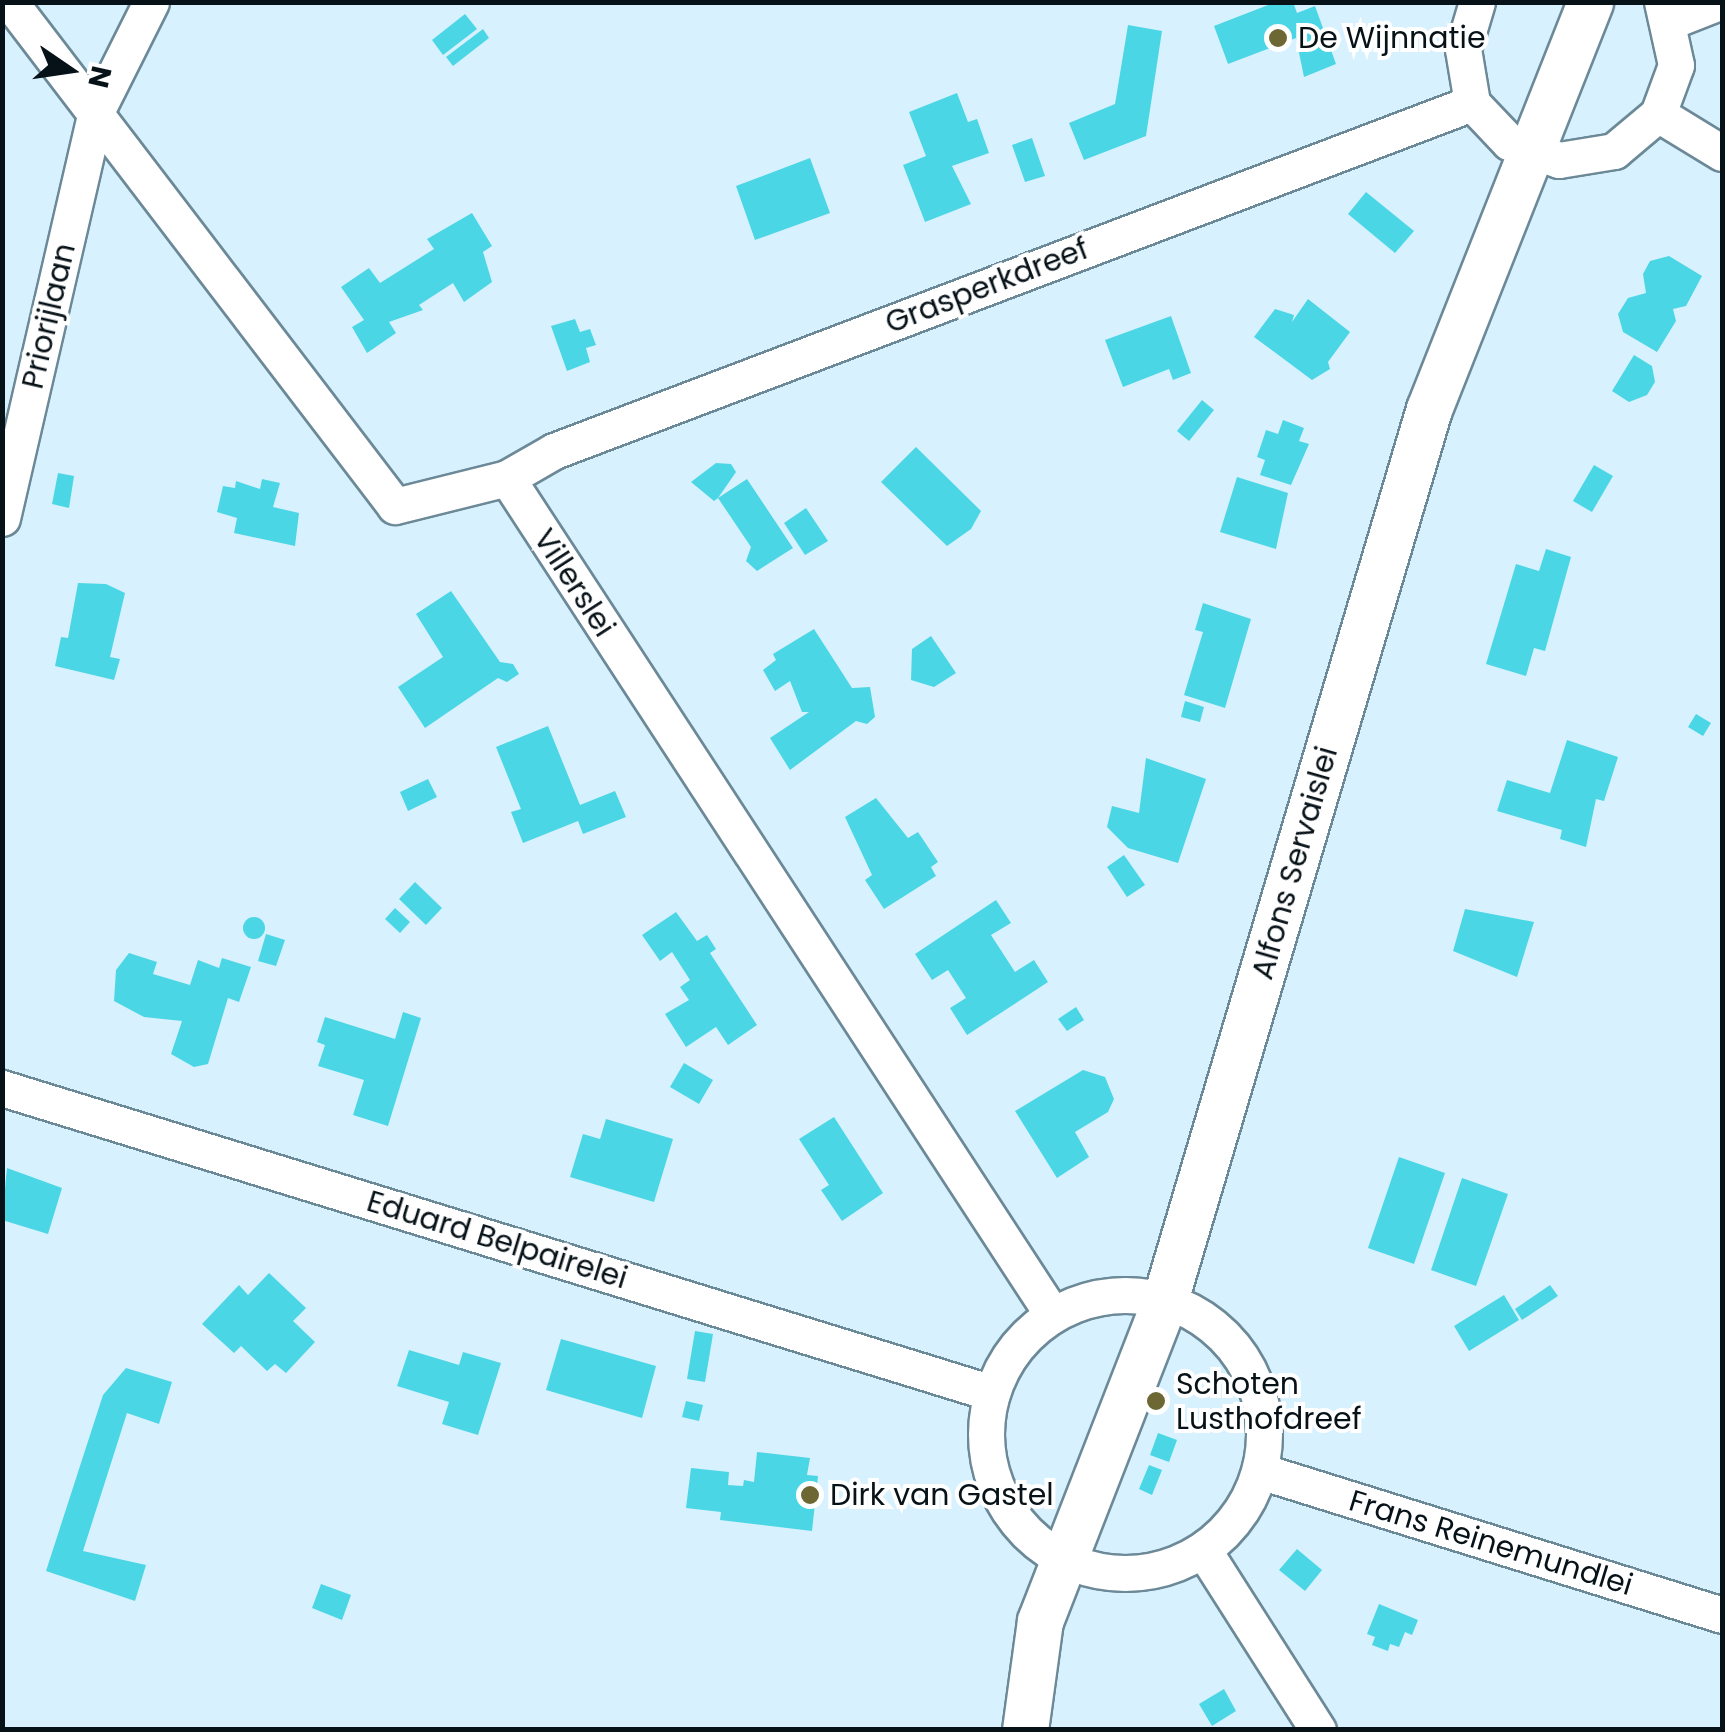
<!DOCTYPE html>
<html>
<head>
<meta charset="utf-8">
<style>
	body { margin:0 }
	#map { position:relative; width:1725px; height:1732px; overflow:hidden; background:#d8f1ff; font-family:Poppins,sans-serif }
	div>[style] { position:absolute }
	.building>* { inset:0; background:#4bd6e5 }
	.round { border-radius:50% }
	.roads { filter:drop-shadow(2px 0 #6c8998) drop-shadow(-2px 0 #6c8998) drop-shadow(0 2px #6c8998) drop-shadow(0 -2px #6c8998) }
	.minor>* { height:35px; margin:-17.5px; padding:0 17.5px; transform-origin:17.5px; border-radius:17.5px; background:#fff }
	.minor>.ring { margin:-17.5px; padding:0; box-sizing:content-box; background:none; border:35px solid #fff; border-radius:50% }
	.tertiary>* { height:45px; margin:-22.5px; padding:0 22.5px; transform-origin:22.5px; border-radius:22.5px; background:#fff }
	.dots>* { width:28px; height:28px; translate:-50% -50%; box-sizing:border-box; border:5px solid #fff; border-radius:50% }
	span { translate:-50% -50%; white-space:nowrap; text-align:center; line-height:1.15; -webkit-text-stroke:8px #fff; paint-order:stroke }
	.poi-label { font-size:30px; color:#071218 }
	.left { translate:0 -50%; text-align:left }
	.street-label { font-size:30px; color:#071218 }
	.frame { position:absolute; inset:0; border:5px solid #071218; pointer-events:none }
	.north { position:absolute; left:20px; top:20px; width:100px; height:100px; -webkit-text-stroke:8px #fff; paint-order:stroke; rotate:103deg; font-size:28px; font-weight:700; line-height:40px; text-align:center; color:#071218 }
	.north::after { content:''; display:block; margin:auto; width:35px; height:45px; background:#071218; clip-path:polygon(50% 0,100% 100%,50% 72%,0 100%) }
</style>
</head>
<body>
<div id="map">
	<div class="building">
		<div style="clip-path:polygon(1276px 2px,1293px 2px,1297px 13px,1315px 6px,1336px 64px,1304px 77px,1296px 38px,1228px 64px,1214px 26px)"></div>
		<div style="clip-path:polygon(465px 14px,477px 29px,443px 55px,432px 40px)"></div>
		<div style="clip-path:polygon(1128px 25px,1162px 31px,1146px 136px,1084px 160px,1069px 123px,1115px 104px)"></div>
		<div style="clip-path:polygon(483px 29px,489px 38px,453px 66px,446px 57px)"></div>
		<div style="clip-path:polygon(957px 93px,968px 122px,977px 119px,989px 153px,952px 166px,971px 204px,925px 222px,903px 165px,926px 156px,909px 112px)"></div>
		<div style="clip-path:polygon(1032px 138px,1045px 176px,1025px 182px,1012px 145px)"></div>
		<div style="clip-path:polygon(810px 158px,830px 213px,755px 240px,736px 186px)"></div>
		<div style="clip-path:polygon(1366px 192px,1414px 231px,1395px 253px,1348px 214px)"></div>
		<div style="clip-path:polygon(472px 213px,492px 246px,483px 252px,492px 282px,464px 302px,453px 283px,419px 305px,423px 310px,389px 322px,396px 333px,367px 353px,352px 327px,364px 320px,341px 287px,369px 268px,380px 283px,434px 249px,427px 239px)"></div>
		<div style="clip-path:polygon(1669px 256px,1702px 276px,1686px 306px,1673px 309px,1676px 321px,1657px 352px,1623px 332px,1618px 314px,1628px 298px,1646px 293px,1643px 274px,1650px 261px)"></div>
		<div style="clip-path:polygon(1308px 299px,1350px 332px,1328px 362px,1330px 369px,1312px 380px,1254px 337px,1275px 309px,1294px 315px,1292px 322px)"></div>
		<div style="clip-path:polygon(1171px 316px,1191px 373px,1173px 380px,1169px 369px,1123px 387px,1105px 340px)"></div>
		<div style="clip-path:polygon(575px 319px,580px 332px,590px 329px,596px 345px,586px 348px,590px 362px,567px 371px,551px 326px)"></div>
		<div style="clip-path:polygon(1634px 355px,1652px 366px,1655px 382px,1647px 395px,1629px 402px,1612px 391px)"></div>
		<div style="clip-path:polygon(1202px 400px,1214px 410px,1189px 441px,1177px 431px)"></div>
		<div style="clip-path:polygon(1283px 420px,1304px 428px,1299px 441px,1309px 444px,1291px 485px,1260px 475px,1265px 460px,1257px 457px,1266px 430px,1278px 434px)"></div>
		<div style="clip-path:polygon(916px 447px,981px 511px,971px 529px,947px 546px,881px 482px)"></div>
		<div style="clip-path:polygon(716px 463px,731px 464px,736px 472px,718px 498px,747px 479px,793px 548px,757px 571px,746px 561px,751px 547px,718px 498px,714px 501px,691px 482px)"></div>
		<div style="clip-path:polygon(1594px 465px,1613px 476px,1592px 512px,1573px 501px)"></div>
		<div style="clip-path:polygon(58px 473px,74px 476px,69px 508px,52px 504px)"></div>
		<div style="clip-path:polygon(1237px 477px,1288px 493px,1276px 549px,1220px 532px)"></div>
		<div style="clip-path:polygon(262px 479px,280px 483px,273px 507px,299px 513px,295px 546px,234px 533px,237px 518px,217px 512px,223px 486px,235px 488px,236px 481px,260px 489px)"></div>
		<div style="clip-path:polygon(806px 508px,828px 541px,805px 555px,784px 523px)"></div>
		<div style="clip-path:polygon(1546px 549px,1571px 557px,1545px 651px,1534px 648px,1526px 676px,1486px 664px,1516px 564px,1539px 571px)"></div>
		<div style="clip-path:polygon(78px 583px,106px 584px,125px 593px,110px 657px,120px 659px,114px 680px,55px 666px,61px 637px,68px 638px)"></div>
		<div style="clip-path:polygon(451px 591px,500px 662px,513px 664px,519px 674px,507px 682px,498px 678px,425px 728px,398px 687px,443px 657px,416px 614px)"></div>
		<div style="clip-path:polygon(1203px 603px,1251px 619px,1225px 708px,1184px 695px,1203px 632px,1195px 630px)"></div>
		<div style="clip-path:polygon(814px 629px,852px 688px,870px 687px,875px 717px,867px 724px,856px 721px,790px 770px,770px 738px,809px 712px,802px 712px,790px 681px,775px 691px,763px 670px,776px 660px,773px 654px)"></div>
		<div style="clip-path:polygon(931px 636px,956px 673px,934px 687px,911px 680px,912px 649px)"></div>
		<div style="clip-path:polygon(1185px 701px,1204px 707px,1200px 722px,1181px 717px)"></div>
		<div style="clip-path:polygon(1696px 714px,1711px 723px,1703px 736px,1688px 727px)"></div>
		<div style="clip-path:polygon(548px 726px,580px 805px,615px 791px,626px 817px,583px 834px,578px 821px,523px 843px,511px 812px,521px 809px,496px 747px)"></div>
		<div style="clip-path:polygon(1567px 740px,1618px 757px,1604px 801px,1596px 799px,1586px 847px,1560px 839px,1562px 830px,1497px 811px,1507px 780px,1550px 793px)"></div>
		<div style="clip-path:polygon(1146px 758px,1206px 779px,1178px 863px,1128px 848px,1107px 827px,1112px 806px,1139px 813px)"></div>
		<div style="clip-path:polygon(428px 779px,437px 797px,408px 811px,400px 792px)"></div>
		<div style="clip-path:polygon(876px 798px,908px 838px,918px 832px,938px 862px,931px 867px,936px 876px,884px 909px,865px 880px,872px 875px,845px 817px)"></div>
		<div style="clip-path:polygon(1124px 855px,1145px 885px,1127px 897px,1107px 867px)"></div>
		<div style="clip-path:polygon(415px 882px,442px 908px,426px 925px,399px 899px)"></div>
		<div style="clip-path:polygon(996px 900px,1011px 923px,991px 935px,1015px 972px,1034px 960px,1048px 982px,967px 1035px,950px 1008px,966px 998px,948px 970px,932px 980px,915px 954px)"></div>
		<div style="clip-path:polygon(395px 908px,410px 922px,400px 933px,385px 919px)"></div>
		<div style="clip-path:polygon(1465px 909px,1534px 922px,1517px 977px,1453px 951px)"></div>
		<div style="clip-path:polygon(676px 912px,697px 941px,707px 935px,716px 949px,710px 953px,757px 1025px,728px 1045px,716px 1027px,686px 1047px,665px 1014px,689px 1000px,680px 987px,690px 980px,672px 952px,660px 961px,642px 935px)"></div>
		<div class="round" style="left:243px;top:917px;width:22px;height:22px"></div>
		<div style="clip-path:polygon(266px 934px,285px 940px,276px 966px,258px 961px)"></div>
		<div style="clip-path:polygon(129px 953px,157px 962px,153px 974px,190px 985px,198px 960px,219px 968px,222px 958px,251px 967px,239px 1002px,228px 998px,208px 1064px,194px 1067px,171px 1054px,182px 1021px,144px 1017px,114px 1001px,116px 970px)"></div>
		<div style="clip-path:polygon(1076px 1007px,1084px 1020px,1067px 1031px,1058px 1019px)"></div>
		<div style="clip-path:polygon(403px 1012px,421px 1018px,388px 1126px,353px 1115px,364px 1080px,318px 1066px,325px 1045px,317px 1042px,325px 1017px,395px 1039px)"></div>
		<div style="clip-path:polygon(684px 1063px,713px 1080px,699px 1104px,670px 1087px)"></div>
		<div style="clip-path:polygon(1083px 1070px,1105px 1077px,1114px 1099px,1108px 1112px,1075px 1132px,1089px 1157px,1057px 1178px,1015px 1111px)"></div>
		<div style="clip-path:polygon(834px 1117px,883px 1193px,842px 1221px,821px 1190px,829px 1185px,799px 1139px)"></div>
		<div style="clip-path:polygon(606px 1119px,673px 1139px,654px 1202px,570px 1177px,583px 1134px,600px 1139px)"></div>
		<div style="clip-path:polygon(1399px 1157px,1445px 1173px,1414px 1264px,1368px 1248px)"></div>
		<div style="clip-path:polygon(7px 1168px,62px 1188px,48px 1234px,2px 1220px)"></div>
		<div style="clip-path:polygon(1462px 1178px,1508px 1194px,1476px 1286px,1431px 1270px)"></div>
		<div style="clip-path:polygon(269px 1273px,306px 1308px,293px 1321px,315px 1342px,286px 1373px,275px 1364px,267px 1371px,241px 1346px,234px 1353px,202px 1324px,239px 1285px,248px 1295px)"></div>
		<div style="clip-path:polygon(1550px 1285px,1558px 1296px,1522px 1320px,1515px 1309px)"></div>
		<div style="clip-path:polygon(1504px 1295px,1519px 1320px,1469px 1351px,1454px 1326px)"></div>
		<div style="clip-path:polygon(695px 1331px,713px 1334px,705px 1382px,687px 1379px)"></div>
		<div style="clip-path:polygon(561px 1339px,656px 1366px,642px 1418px,546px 1390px)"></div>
		<div style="clip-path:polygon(409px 1350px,459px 1365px,463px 1352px,501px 1363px,478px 1435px,442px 1424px,449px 1402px,397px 1386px)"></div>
		<div style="clip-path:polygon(126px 1368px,172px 1382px,159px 1424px,127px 1413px,83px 1551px,146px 1565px,135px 1601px,46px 1571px,103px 1395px)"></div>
		<div style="clip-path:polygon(686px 1401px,703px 1405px,699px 1421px,682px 1417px)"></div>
		<div style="clip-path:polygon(1158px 1433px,1177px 1440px,1169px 1462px,1150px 1455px)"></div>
		<div style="clip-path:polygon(757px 1452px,810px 1458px,807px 1475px,818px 1476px,812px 1531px,720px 1520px,721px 1512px,686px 1508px,691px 1468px,729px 1472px,728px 1485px,743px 1486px,744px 1480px,754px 1482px)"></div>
		<div style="clip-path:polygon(1149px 1465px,1162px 1470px,1152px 1495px,1139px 1489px)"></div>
		<div style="clip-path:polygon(1297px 1549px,1322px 1570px,1305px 1591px,1279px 1570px)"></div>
		<div style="clip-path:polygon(321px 1584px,351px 1595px,342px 1620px,312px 1608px)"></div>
		<div style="clip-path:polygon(1379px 1604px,1418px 1620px,1412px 1635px,1405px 1632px,1399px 1647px,1390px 1644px,1388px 1651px,1372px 1645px,1375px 1637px,1367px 1634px)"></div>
		<div style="clip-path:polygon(1224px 1689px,1236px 1711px,1212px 1726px,1199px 1704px)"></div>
	</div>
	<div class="roads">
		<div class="minor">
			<div style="left:10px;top:2px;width:634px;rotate:52.62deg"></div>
			<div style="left:395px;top:506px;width:115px;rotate:-14deg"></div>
			<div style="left:507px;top:478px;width:998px;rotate:56.9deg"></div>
			<div style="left:1477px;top:2px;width:49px;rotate:106.6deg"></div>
			<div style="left:1463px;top:49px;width:55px;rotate:80.5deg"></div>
			<div style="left:1472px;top:103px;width:54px;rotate:46.5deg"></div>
			<div style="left:1509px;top:142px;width:53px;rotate:19.8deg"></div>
			<div style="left:1559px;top:160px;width:56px;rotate:-9.3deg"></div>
			<div style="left:1614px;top:151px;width:57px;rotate:-40.1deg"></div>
			<div style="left:1658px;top:114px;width:52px;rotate:-69.8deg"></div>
			<div style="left:1676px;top:65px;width:65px;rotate:-102.5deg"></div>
			<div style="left:1671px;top:21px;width:52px;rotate:-21.6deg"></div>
			<div style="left:1658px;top:114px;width:75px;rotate:31.4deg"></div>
			<div style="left:507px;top:478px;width:54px;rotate:-29.9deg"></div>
			<div style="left:554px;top:451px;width:982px;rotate:-20.76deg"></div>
			<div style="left:2px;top:518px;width:415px;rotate:-77deg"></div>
			<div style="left:95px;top:114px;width:125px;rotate:-63.4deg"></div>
			<div style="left:2px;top:1088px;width:1036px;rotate:17.12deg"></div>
			<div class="ring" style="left:986px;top:1295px;width:243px;height:243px"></div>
			<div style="left:1260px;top:1471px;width:484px;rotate:17.3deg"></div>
			<div style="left:1204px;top:1551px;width:212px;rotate:57.5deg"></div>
		</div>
		<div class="tertiary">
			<div style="left:1025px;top:1730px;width:110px;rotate:-82.2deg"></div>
			<div style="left:1040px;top:1621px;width:344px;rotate:-68.7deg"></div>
			<div style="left:1165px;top:1300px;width:929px;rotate:-73.5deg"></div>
			<div style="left:1429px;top:409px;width:438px;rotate:-68.4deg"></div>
		</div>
	</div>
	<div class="dots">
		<div style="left:1278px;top:38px;background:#6d6734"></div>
		<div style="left:1156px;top:1401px;background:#6d6734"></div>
		<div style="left:810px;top:1495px;background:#6d6734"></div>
	</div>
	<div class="poi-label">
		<span class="left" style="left:1298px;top:38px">De Wijnnatie</span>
		<span class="left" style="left:1176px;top:1401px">Schoten<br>Lusthofdreef</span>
		<span class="left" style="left:830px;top:1495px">Dirk van Gastel</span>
	</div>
	<div class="street-label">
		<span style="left:987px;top:286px;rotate:-21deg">Grasperkdreef</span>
		<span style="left:49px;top:316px;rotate:-77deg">Priorijlaan</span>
		<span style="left:574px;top:583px;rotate:57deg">Villerslei</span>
		<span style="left:1295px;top:863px;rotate:-74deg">Alfons Servaislei</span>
		<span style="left:497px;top:1240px;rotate:17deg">Eduard Belpairelei</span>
		<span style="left:1491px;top:1543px;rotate:17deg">Frans Reinemundlei</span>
	</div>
	<div class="frame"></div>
	<div class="north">N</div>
</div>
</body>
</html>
